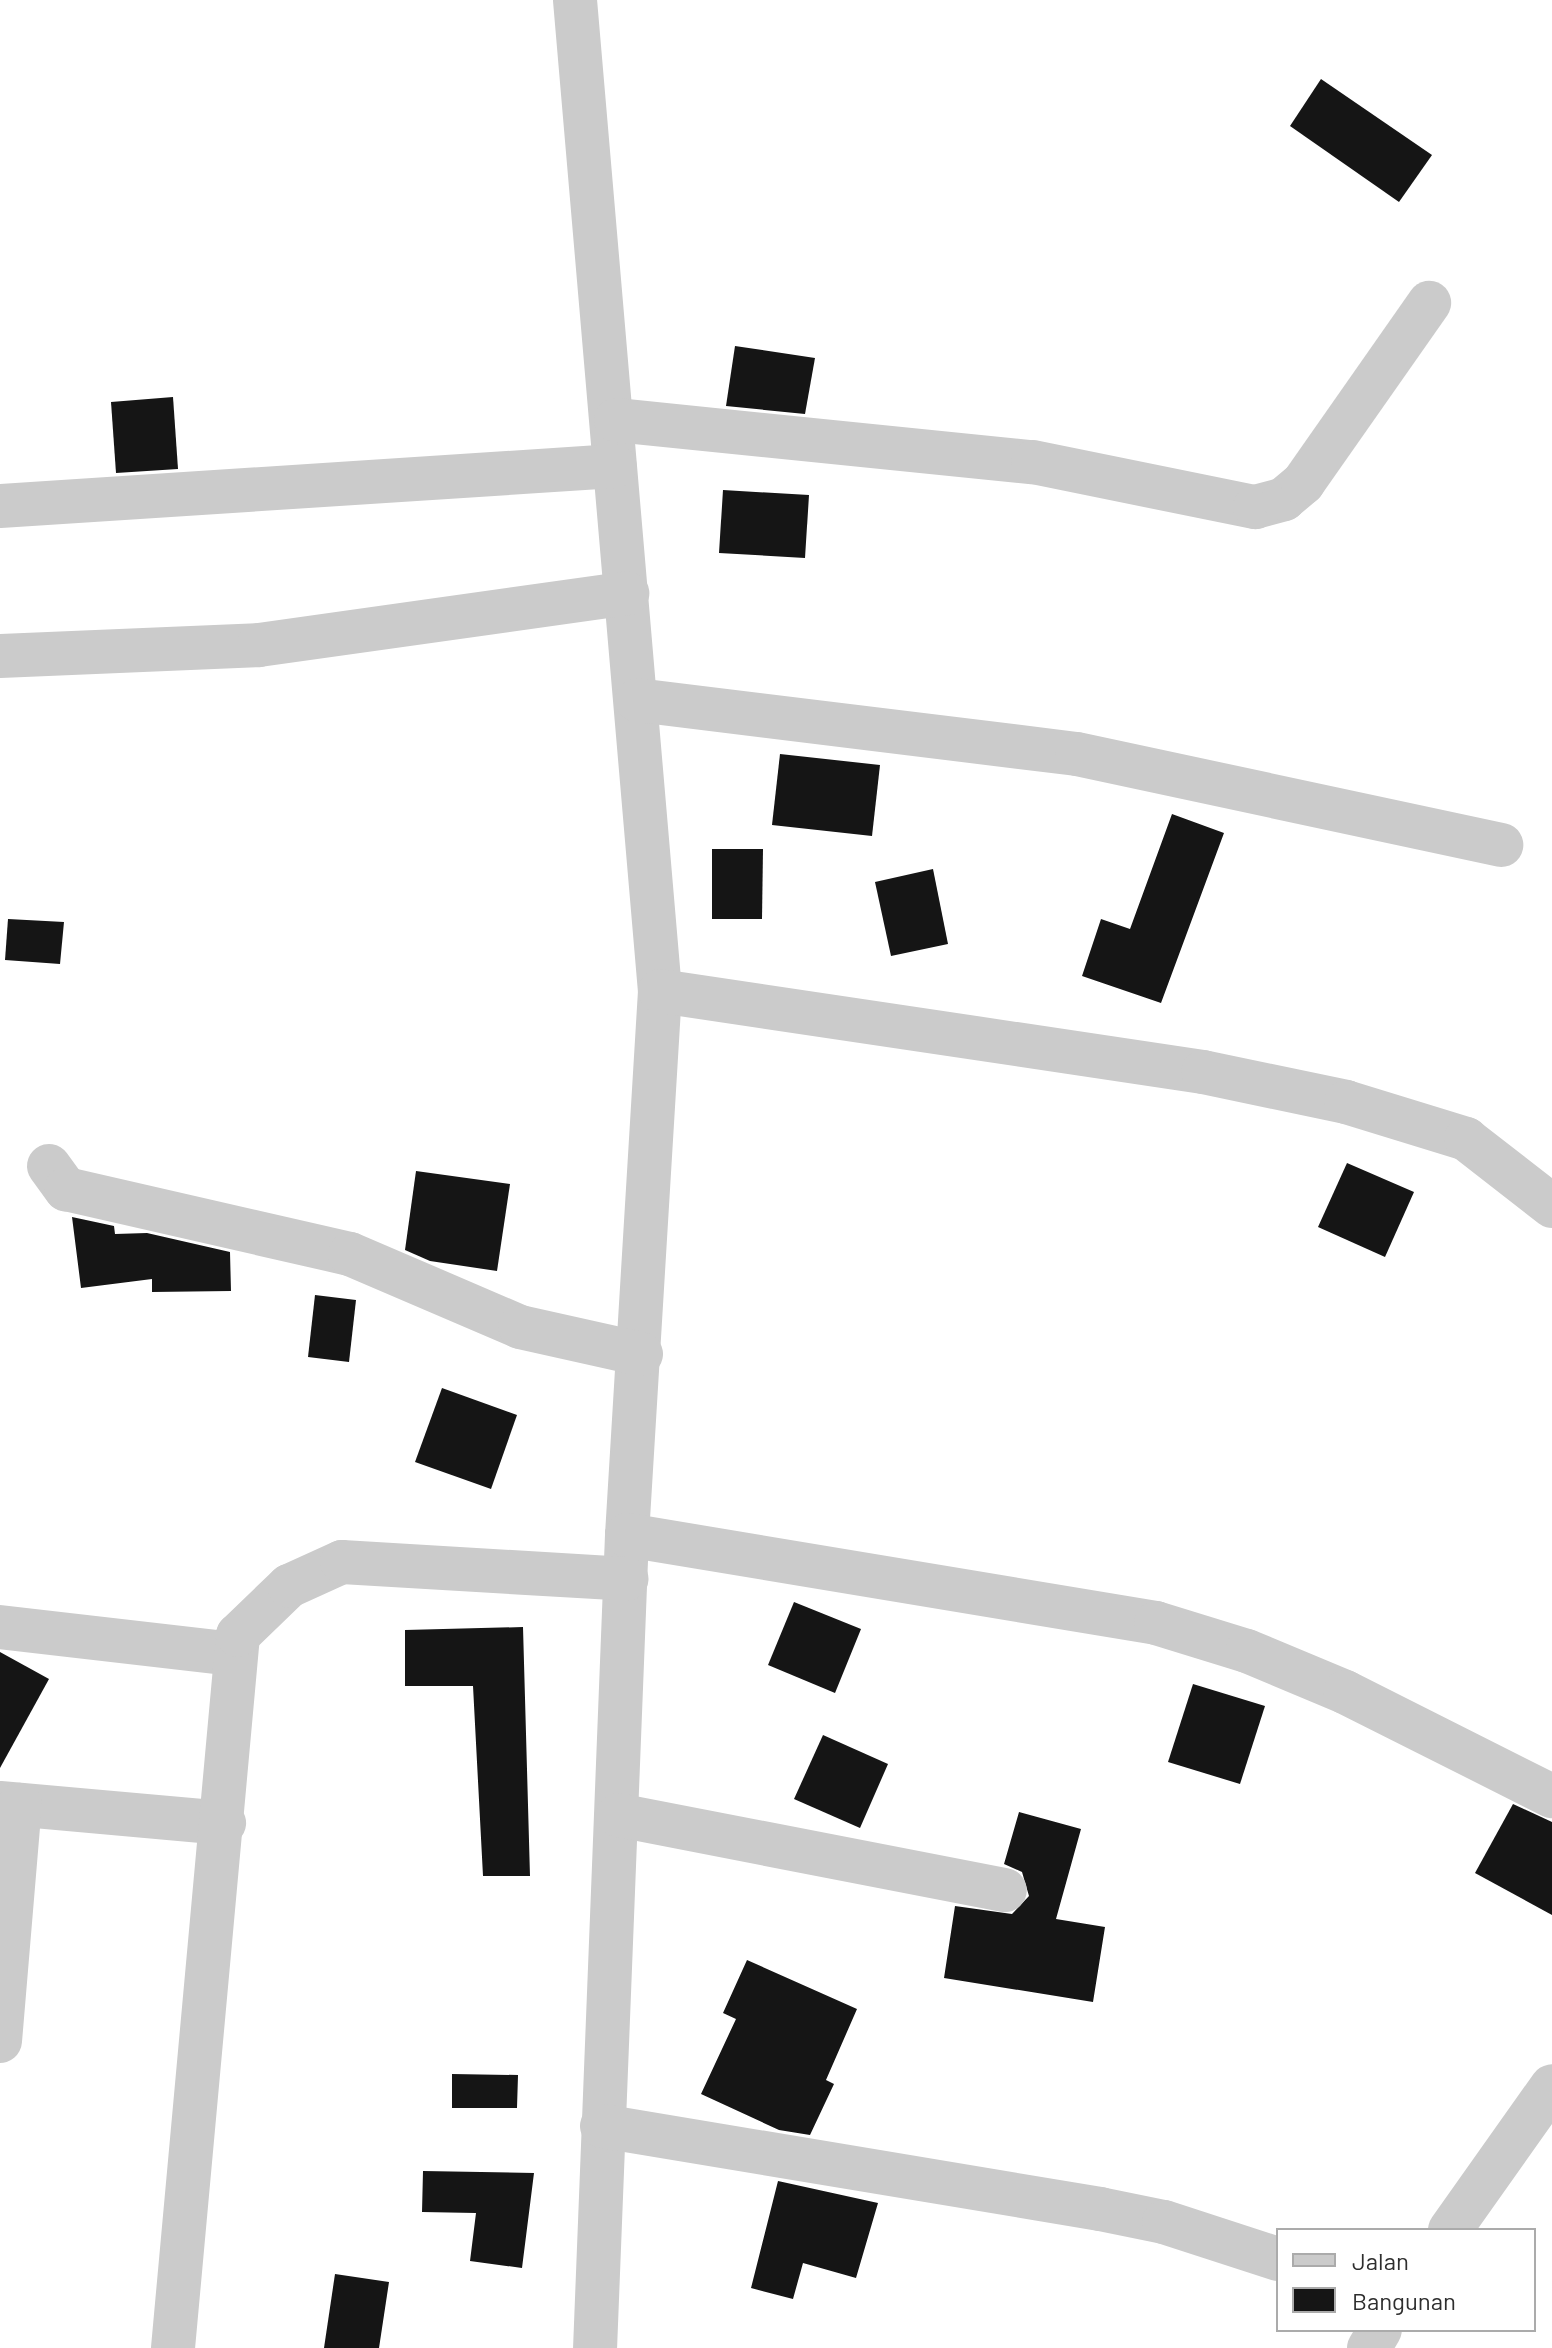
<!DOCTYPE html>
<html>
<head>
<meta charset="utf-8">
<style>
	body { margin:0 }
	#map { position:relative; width:1552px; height:2348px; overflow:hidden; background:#fff; font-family:Barlow,sans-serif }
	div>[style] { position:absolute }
	.building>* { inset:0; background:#151515 }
	.minor>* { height:44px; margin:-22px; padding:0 22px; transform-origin:22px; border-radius:22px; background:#cbcbcb }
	span { translate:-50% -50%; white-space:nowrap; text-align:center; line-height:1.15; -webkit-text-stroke:8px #fff; paint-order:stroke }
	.legend { position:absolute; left:1276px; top:2228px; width:260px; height:104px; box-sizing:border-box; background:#fff; border:2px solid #ababab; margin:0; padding:10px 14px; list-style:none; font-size:24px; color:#2e2e2e }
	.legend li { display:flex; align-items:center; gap:16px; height:40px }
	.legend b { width:40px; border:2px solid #ababab }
</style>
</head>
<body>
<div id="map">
	<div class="building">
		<div style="clip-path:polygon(1321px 79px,1432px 155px,1399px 202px,1290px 126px)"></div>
		<div style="clip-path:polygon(735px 346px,815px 358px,805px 414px,726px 406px)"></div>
		<div style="clip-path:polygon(173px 397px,178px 469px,116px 473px,111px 402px)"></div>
		<div style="clip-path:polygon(723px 490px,809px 495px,805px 558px,719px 553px)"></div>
		<div style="clip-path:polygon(780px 754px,880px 765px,872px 836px,772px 825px)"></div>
		<div style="clip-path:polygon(1172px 814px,1224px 833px,1161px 1003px,1082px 976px,1101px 919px,1130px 929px)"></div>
		<div style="clip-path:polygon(712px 849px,763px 849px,762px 919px,712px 919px)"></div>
		<div style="clip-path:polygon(933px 869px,948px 944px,891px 956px,875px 882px)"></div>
		<div style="clip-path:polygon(8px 919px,64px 922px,60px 964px,5px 960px)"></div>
		<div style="clip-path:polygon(1347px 1163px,1414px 1192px,1385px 1257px,1318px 1227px)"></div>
		<div style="clip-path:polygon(416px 1171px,510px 1184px,497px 1271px,430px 1261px,405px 1250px)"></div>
		<div style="clip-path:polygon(72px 1217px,114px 1226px,115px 1234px,147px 1233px,230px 1252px,231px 1291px,152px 1292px,152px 1279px,81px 1288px)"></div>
		<div style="clip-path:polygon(315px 1295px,356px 1300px,349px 1362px,308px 1357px)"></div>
		<div style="clip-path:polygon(442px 1388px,517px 1415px,491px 1489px,415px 1462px)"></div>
		<div style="clip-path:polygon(794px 1602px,861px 1629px,835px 1693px,768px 1665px)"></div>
		<div style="clip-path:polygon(523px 1627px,530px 1876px,483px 1876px,473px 1686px,405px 1686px,405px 1630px)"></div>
		<div style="clip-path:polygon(0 1652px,49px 1679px,0 1768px)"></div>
		<div style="clip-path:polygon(1193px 1684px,1265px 1706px,1240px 1784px,1168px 1762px)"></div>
		<div style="clip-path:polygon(823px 1735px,888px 1764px,860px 1828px,794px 1799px)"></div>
		<div style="clip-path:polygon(1513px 1804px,1552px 1822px,1552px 1915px,1475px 1873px)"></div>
		<div style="clip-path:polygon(1019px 1812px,1081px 1829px,1056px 1919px,1105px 1927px,1093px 2002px,944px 1978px,955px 1906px,1012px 1914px,1029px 1896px,1022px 1872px,1004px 1864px)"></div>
		<div style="clip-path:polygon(747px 1960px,857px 2009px,826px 2080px,834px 2084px,810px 2135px,779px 2130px,701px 2094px,736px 2019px,723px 2013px)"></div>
		<div style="clip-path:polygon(452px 2074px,518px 2075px,517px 2108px,452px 2108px)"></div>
		<div style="clip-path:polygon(423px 2171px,534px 2173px,522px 2268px,470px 2261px,476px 2213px,422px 2212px)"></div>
		<div style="clip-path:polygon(778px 2181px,878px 2203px,856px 2278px,803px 2263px,793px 2299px,751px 2288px)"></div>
		<div style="clip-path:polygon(335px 2274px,389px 2282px,379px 2348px,324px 2348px)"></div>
	</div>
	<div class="minor">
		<div style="left:575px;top:0;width:995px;rotate:85.1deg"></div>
		<div style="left:660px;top:991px;width:545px;rotate:93.47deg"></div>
		<div style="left:627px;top:1535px;width:814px;rotate:92.25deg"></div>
		<div style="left:616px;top:420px;width:419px;rotate:5.8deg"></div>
		<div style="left:1033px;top:462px;width:227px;rotate:11.5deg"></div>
		<div style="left:1255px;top:507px;width:30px;rotate:-15deg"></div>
		<div style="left:1284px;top:499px;width:25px;rotate:-40deg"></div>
		<div style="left:1303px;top:483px;width:220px;rotate:-55deg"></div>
		<div style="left:0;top:506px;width:616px;rotate:-3.72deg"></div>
		<div style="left:0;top:656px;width:259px;rotate:-2.4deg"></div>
		<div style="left:259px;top:645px;width:372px;rotate:-8deg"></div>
		<div style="left:637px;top:700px;width:443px;rotate:7deg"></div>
		<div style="left:1077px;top:754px;width:434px;rotate:12.1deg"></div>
		<div style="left:660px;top:991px;width:549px;rotate:8.48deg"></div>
		<div style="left:1203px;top:1072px;width:146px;rotate:11.8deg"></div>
		<div style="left:1346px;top:1102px;width:126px;rotate:17.1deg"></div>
		<div style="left:1466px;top:1139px;width:109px;rotate:37.9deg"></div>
		<div style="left:49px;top:1166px;width:29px;rotate:54deg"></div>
		<div style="left:66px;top:1189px;width:291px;rotate:12.9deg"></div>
		<div style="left:350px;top:1254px;width:185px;rotate:23.2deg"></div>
		<div style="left:520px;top:1327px;width:124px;rotate:12.6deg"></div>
		<div style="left:627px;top:1535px;width:536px;rotate:9.44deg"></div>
		<div style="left:1156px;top:1623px;width:95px;rotate:17.1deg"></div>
		<div style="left:1247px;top:1651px;width:106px;rotate:22.7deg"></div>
		<div style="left:1345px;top:1692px;width:232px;rotate:26.7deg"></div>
		<div style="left:0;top:1627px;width:236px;rotate:6.6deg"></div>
		<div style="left:0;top:1803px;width:225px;rotate:5.1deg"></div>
		<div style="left:618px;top:1815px;width:394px;rotate:11deg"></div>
		<div style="left:0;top:2041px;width:237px;rotate:-85.2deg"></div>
		<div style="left:602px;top:2126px;width:505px;rotate:9.46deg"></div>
		<div style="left:1100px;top:2209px;width:65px;rotate:11.5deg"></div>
		<div style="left:1164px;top:2222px;width:120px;rotate:18deg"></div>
		<div style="left:1450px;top:2230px;width:176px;rotate:-54.7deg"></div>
		<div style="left:173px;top:2348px;width:716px;rotate:-84.79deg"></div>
		<div style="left:238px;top:1635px;width:71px;rotate:-43.9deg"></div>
		<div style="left:289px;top:1586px;width:58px;rotate:-24.4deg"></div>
		<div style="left:342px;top:1562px;width:285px;rotate:3.4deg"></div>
		<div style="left:1369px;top:2348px;width:21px;rotate:-59deg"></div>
	</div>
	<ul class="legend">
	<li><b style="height:10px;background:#cbcbcb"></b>Jalan</li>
	<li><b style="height:22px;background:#151515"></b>Bangunan</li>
	</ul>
</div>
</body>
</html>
